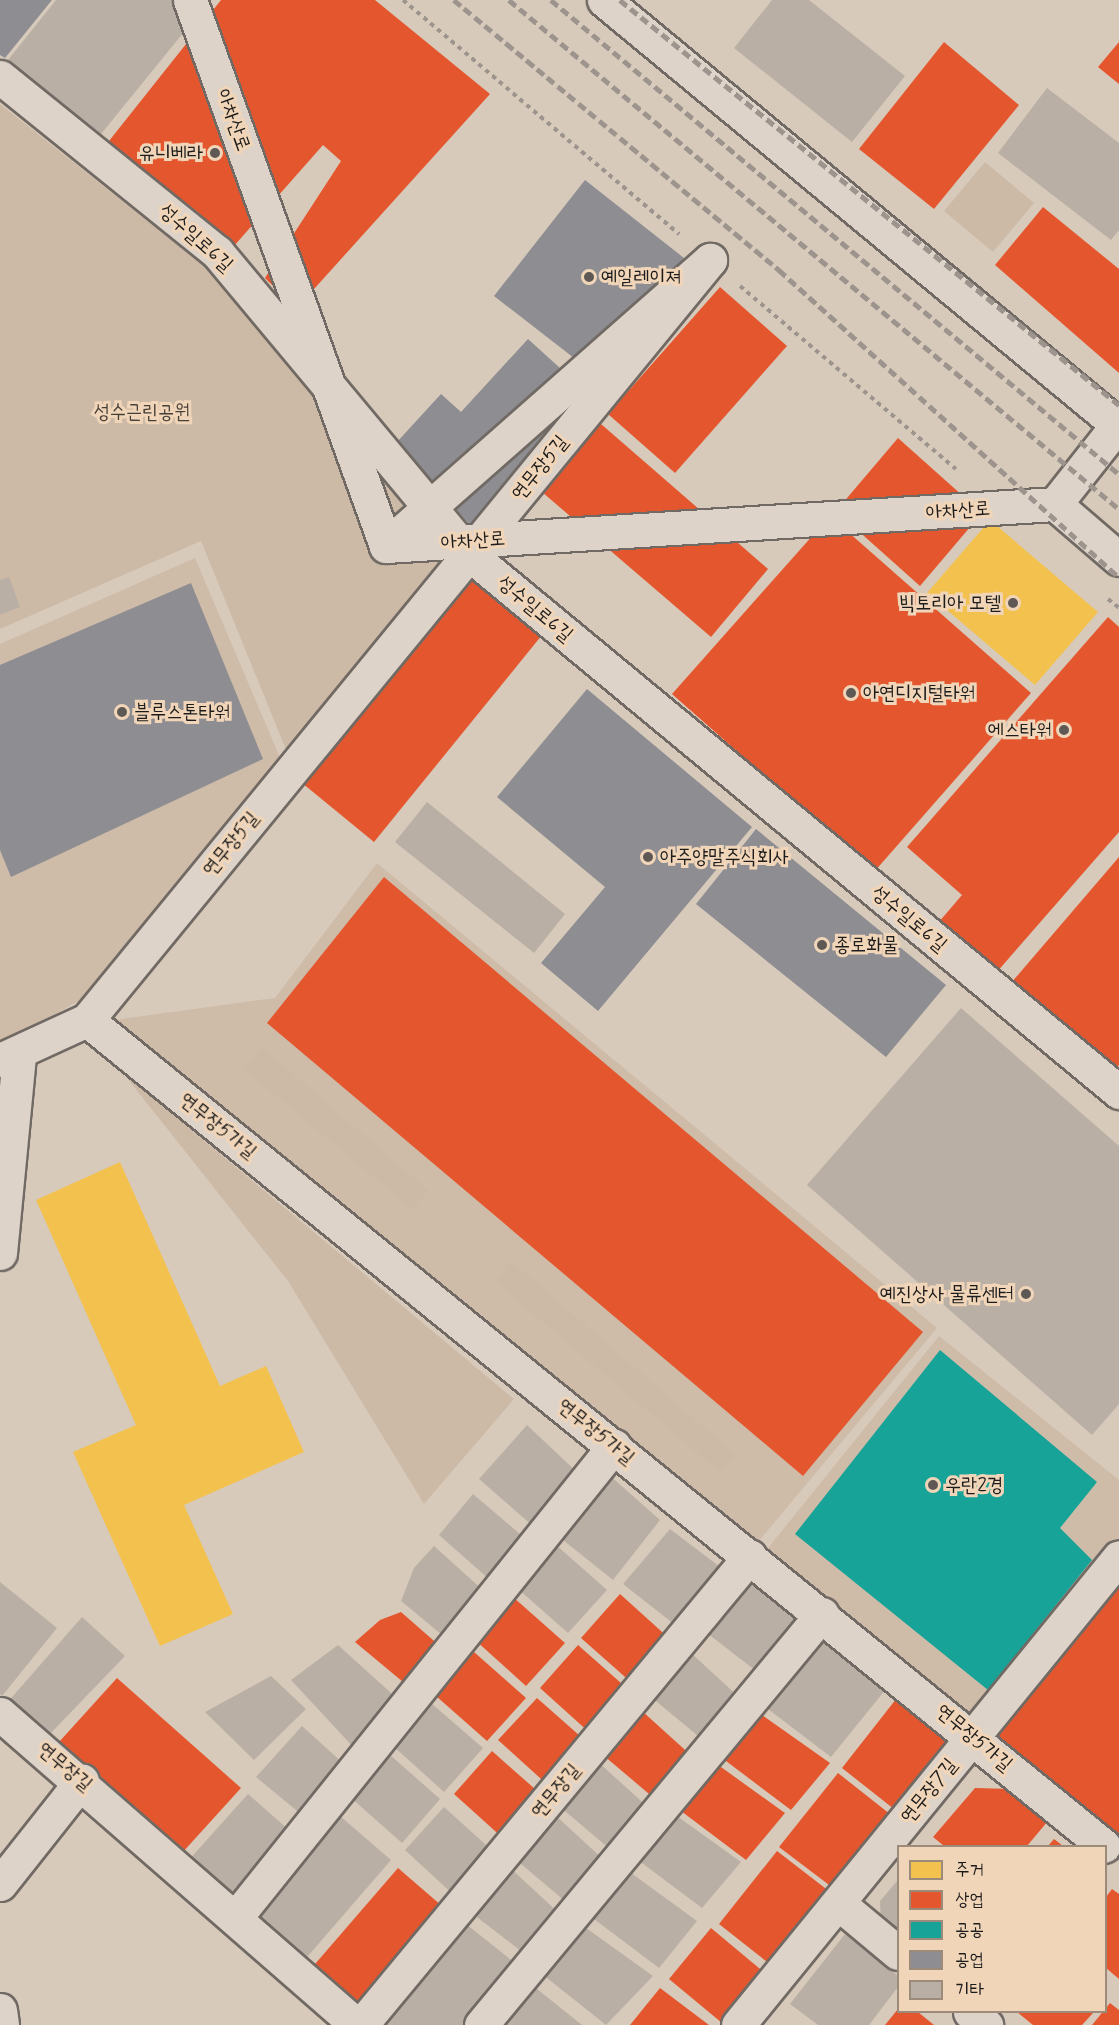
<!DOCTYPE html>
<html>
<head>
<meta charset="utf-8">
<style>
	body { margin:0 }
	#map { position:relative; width:1119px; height:2025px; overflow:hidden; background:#d8cabb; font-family:Mynerve,"Poor Story",sans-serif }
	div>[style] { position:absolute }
	.built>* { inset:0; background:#cebba8 }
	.green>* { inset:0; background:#ccbaa7 }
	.homes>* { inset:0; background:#f2c14e }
	.shops>* { inset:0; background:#e4572e }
	.public>* { inset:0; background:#17a398 }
	.industry>* { inset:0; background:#8d8d92 }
	.building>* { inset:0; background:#b9afa4 }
	.path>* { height:4px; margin-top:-2px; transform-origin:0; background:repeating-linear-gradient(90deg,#9c948d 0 4.5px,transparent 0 9px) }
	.roads { filter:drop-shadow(2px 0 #716a64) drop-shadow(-2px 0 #716a64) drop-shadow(0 2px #716a64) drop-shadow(0 -2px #716a64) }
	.minor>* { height:33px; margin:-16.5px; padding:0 16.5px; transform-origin:16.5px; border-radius:16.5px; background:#ddd3c9 }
	.major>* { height:33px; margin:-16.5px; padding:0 16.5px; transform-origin:16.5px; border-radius:16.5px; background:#ddd3c9 }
	.rail>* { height:4.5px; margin-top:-2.25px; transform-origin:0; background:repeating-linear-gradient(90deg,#9c948d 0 9px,transparent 0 13.5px) }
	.dots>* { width:16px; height:16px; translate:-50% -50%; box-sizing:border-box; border:3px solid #f1d5b8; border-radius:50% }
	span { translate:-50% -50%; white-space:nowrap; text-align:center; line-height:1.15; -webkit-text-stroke:6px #f1d5b8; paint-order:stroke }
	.street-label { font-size:20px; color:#1c1c1c }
	.poi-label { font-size:20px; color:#1c1c1c }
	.right { translate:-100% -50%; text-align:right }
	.left { translate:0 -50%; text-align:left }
	.park-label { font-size:20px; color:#46403a }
	.legend { position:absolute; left:897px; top:1845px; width:210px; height:168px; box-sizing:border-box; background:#f1d5b8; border:2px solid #9c8b7a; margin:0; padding:8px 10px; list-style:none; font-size:18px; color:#1c1c1c }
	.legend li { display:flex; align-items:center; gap:12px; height:30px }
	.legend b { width:30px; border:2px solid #9c8b7a }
</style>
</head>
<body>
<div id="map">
	<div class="built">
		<div style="clip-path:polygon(195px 558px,281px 760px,80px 1000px,0 1045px,0 644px)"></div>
		<div style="clip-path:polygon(377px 863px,937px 1328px,748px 1554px,114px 1020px,275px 998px)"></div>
		<div style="clip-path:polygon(939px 1336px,1119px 1480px,1119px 1541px,974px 1722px,764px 1553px)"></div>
	</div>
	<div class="green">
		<div style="clip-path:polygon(0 104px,204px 266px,452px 552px,289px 757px,201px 541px,0 629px)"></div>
		<div style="clip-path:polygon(985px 162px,1034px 203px,993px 252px,944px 211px)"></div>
		<div style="clip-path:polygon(262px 1047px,428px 1190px,413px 1210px,244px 1069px)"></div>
		<div style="clip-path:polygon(123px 1073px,514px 1399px,424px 1504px,288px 1281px)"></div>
		<div style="clip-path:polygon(511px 1261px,735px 1454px,721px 1473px,494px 1281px)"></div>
	</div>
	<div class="homes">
		<div style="clip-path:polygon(990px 520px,1098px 612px,1035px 685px,927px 593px)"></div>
		<div style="clip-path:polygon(120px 1162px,220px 1386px,266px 1366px,304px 1452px,184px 1505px,233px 1614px,160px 1646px,73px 1452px,136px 1425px,36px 1200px)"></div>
	</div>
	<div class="shops">
		<div style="clip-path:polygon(221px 0,375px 0,490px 94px,296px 309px,265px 278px,341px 161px,323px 145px,234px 246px,105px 146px)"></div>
		<div style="clip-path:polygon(944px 42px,1019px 105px,934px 209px,859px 149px)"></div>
		<div style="clip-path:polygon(1119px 42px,1119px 84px,1098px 67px)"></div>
		<div style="clip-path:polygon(1043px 207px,1119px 269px,1119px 373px,995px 265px)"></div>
		<div style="clip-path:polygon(720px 287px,787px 346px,675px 473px,608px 414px)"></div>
		<div style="clip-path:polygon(601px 424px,768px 569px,711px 637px,542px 492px)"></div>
		<div style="clip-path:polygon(898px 438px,982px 513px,920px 586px,836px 511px)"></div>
		<div style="clip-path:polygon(830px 516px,1031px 693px,874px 872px,672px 694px)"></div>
		<div style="clip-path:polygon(469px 577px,542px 635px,374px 842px,302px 783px)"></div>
		<div style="clip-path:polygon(1108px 617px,1119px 627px,1119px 832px,996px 973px,938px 923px,962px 895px,907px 847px)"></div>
		<div style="clip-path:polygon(1119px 857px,1119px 1065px,1114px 1071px,1011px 983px)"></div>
		<div style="clip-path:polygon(384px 877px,923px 1332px,803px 1476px,267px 1023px)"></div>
		<div style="clip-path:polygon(1119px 1583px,1119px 1848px,988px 1735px)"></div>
		<div style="clip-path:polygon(620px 1594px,671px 1640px,633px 1684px,581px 1638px)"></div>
		<div style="clip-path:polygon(513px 1597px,565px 1643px,526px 1686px,475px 1640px)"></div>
		<div style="clip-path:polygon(401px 1612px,441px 1647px,409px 1687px,355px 1642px,380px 1620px)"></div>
		<div style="clip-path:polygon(578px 1645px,630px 1691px,591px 1734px,540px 1688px)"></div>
		<div style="clip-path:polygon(474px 1652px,526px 1698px,487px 1741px,436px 1696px)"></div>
		<div style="clip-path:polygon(117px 1678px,241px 1788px,182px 1853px,59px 1742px)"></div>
		<div style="clip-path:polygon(900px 1694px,957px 1739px,899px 1813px,842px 1768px)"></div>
		<div style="clip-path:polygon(537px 1698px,588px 1743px,550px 1787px,498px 1740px)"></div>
		<div style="clip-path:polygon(642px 1711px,694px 1758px,655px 1799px,603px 1755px)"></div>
		<div style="clip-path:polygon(759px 1713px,830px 1763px,791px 1810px,722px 1758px)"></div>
		<div style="clip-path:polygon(492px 1751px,544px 1797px,505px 1840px,454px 1794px)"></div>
		<div style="clip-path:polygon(714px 1762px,785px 1813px,746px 1860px,677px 1808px)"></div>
		<div style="clip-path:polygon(838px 1773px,895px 1818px,837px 1891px,779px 1847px)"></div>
		<div style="clip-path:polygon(975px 1788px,1011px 1789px,1048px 1821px,1027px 1846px,944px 1846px,933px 1837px)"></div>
		<div style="clip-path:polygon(1054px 1839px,1063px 1846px,1048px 1846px)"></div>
		<div style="clip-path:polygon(777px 1851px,834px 1895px,776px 1969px,719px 1924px)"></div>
		<div style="clip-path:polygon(398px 1868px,449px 1912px,360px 2014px,309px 1971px)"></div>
		<div style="clip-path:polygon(1112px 1889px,1119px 1894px,1119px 1979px,1106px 1968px,1106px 1897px)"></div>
		<div style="clip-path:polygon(711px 1928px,765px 1973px,722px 2023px,669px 1979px)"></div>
		<div style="clip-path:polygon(660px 1988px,709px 2025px,630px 2025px)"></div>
		<div style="clip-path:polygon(1110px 2003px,1119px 2010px,1119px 2025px,1092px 2025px)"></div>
		<div style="clip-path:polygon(898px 2009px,918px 2012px,934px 2025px,885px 2025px)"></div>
		<div style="clip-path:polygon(1017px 2012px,1094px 2012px,1082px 2025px,1033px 2025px)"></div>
	</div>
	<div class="public">
		<div style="clip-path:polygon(940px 1350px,1097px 1482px,1060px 1528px,1092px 1560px,988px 1690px,795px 1534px)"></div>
	</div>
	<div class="industry">
		<div style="clip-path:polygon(0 0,52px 0,5px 58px,0 55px)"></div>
		<div style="clip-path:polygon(585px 180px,684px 258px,592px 372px,494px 296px)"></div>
		<div style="clip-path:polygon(528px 339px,582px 388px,473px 528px,396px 443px,441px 394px,461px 412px)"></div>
		<div style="clip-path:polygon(191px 583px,263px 759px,11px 877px,0 850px,0 665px)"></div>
		<div style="clip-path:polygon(587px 689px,752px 827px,598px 1011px,541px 963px,605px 887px,497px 797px)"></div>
		<div style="clip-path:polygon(756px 829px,946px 985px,886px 1057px,696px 904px)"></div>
	</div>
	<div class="building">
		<div style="clip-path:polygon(56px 0,210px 0,101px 134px,8px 60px)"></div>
		<div style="clip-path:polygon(772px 0,809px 0,905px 76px,852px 142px,734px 48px)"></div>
		<div style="clip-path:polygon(1047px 88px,1119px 143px,1119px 230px,1111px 240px,998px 153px)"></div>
		<div style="clip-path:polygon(9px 577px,20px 607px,0 615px,0 580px)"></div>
		<div style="clip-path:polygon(427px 802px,565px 914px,534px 953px,395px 842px)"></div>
		<div style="clip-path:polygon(961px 1008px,1119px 1146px,1119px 1404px,1092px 1435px,807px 1185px)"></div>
		<div style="clip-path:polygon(527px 1425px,580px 1475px,534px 1527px,479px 1479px)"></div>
		<div style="clip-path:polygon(608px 1474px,660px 1520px,613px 1580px,558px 1536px)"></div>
		<div style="clip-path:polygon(473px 1494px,527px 1540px,489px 1579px,439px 1535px)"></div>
		<div style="clip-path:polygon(670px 1529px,728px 1573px,679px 1628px,623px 1584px)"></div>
		<div style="clip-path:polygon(555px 1544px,607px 1590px,568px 1633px,517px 1588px)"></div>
		<div style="clip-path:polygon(434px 1546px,485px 1592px,447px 1639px,401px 1601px,414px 1568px)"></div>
		<div style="clip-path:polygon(750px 1574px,809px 1618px,760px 1674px,703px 1630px)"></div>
		<div style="clip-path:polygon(0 1582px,57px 1628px,2px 1696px,0 1694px)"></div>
		<div style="clip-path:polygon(82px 1617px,125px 1656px,46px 1738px,6px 1704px)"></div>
		<div style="clip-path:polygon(819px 1638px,886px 1689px,831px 1757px,764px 1706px)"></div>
		<div style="clip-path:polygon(338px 1645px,401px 1702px,355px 1749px,291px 1680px)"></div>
		<div style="clip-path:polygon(690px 1652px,742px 1700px,703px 1740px,651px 1697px)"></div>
		<div style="clip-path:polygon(271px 1676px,306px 1709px,254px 1760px,205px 1712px)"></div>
		<div style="clip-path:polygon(431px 1703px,483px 1748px,444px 1792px,392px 1745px)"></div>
		<div style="clip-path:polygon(302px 1726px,345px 1765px,302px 1815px,256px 1777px)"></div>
		<div style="clip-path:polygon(389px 1754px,440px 1799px,402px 1843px,350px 1797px)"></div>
		<div style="clip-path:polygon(598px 1762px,650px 1809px,611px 1850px,559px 1806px)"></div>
		<div style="clip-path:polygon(248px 1794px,290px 1831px,233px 1899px,187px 1862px)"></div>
		<div style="clip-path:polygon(444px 1807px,495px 1853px,456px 1897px,405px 1850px)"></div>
		<div style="clip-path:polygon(670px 1811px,741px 1862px,702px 1908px,634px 1857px)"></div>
		<div style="clip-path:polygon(553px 1813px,605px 1861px,566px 1902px,514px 1858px)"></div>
		<div style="clip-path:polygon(340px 1816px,391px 1860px,302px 1963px,251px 1919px)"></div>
		<div style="clip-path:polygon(508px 1866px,560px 1914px,525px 1954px,469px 1911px)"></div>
		<div style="clip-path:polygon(627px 1870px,697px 1921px,659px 1968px,590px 1916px)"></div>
		<div style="clip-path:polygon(898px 1880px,898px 1938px,881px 1922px,880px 1901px)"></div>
		<div style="clip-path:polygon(461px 1920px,525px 1971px,475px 2025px,372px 2025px)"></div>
		<div style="clip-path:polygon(582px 1925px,653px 1976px,606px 2025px,542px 1974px)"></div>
		<div style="clip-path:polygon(845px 1934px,898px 1976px,898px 1987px,869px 2025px,818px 2025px,790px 2004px)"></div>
		<div style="clip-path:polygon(532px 1985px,582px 2025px,496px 2025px)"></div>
	</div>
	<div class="path">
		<div style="left:403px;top:0;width:362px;rotate:40.3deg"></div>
		<div style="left:740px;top:286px;width:283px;rotate:40.3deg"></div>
		<div style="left:1108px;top:599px;width:14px;rotate:39deg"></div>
	</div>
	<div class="roads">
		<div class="minor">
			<div style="left:0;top:77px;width:279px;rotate:38.9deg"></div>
			<div style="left:217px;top:252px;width:393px;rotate:50.2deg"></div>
			<div style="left:469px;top:554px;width:844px;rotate:39.61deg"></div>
			<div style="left:1055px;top:504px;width:103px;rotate:-51.7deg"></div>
			<div style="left:87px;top:1020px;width:1310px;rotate:39.08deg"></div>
			<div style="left:0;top:1060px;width:96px;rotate:-24.7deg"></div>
			<div style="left:87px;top:1020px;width:983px;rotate:-50.66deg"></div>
			<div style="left:710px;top:260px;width:432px;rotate:138.6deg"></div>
			<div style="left:0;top:1253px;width:200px;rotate:-84.5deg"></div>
			<div style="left:0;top:1714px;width:473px;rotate:41.1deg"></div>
			<div style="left:0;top:1884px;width:132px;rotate:-51.7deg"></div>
			<div style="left:838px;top:1903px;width:78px;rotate:39.8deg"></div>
			<div style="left:236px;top:1917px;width:604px;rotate:-51.25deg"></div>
			<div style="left:0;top:2010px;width:15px;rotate:82deg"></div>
			<div style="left:970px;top:2012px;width:21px;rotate:39deg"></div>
			<div style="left:361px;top:2025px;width:609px;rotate:-50.33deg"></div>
			<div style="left:481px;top:2025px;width:534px;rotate:-50.32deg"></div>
			<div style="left:738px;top:2025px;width:603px;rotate:-50.85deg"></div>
		</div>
		<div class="major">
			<div style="left:190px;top:0;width:580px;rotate:70.25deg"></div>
			<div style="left:386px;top:546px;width:670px;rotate:-3.59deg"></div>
			<div style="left:1055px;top:504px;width:84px;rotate:40.7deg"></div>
			<div style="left:604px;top:0;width:668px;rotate:39.6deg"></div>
		</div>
	</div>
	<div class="rail">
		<div style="left:454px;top:0;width:423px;rotate:39.7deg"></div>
		<div style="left:779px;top:270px;width:458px;rotate:42.1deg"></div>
		<div style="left:509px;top:0;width:794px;rotate:39.84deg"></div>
		<div style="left:551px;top:0;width:740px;rotate:39.85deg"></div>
		<div style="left:620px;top:0;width:643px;rotate:39.06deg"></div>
	</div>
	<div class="dots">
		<div style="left:215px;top:153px;background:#5e5954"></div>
		<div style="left:589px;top:277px;background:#5e5954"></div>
		<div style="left:1013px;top:603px;background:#5e5954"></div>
		<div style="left:851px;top:693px;background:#5e5954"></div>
		<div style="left:122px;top:712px;background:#5e5954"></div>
		<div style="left:1064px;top:730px;background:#5e5954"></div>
		<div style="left:648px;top:857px;background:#5e5954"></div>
		<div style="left:822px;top:945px;background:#5e5954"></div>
		<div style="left:1026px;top:1294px;background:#5e5954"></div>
		<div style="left:933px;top:1485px;background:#5e5954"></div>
	</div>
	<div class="street-label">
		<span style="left:233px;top:120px;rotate:70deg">아차산로</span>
		<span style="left:196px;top:238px;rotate:42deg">성수일로6길</span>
		<span style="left:540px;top:468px;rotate:-51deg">연무장5길</span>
		<span style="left:958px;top:511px;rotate:-4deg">아차산로</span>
		<span style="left:473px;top:541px;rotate:-4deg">아차산로</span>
		<span style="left:535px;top:609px;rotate:40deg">성수일로6길</span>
		<span style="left:231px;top:844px;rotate:-51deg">연무장5길</span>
		<span style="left:909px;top:919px;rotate:40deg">성수일로6길</span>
		<span style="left:218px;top:1126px;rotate:39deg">연무장5가길</span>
		<span style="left:596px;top:1432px;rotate:39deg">연무장5가길</span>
		<span style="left:974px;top:1738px;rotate:40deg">연무장5가길</span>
		<span style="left:65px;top:1767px;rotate:40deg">연무장길</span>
		<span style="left:556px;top:1791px;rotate:-50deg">연무장길</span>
		<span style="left:929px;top:1791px;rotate:-51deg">연무장7길</span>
	</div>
	<div class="poi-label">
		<span class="right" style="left:203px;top:153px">유니베라</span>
		<span class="left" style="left:601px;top:277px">예일레이져</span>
		<span class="right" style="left:1001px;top:603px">빅토리아 모텔</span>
		<span class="left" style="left:863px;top:693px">아연디지털타워</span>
		<span class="left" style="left:134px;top:712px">블루스톤타워</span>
		<span class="right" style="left:1052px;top:730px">에스타워</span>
		<span class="left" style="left:660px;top:857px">아주양말주식회사</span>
		<span class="left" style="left:834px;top:945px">종로화물</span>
		<span class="right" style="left:1014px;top:1294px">예진상사 물류센터</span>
		<span class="left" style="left:945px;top:1485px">우란2경</span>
	</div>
	<div class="park-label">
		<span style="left:142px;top:412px">성수근린공원</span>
	</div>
	<ul class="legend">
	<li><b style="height:16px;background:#f2c14e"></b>주거</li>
	<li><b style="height:16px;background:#e4572e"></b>상업</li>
	<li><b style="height:16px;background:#17a398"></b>공공</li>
	<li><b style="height:16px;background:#8d8d92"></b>공업</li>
	<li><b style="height:16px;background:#b9afa4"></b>기타</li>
	</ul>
</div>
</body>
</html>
